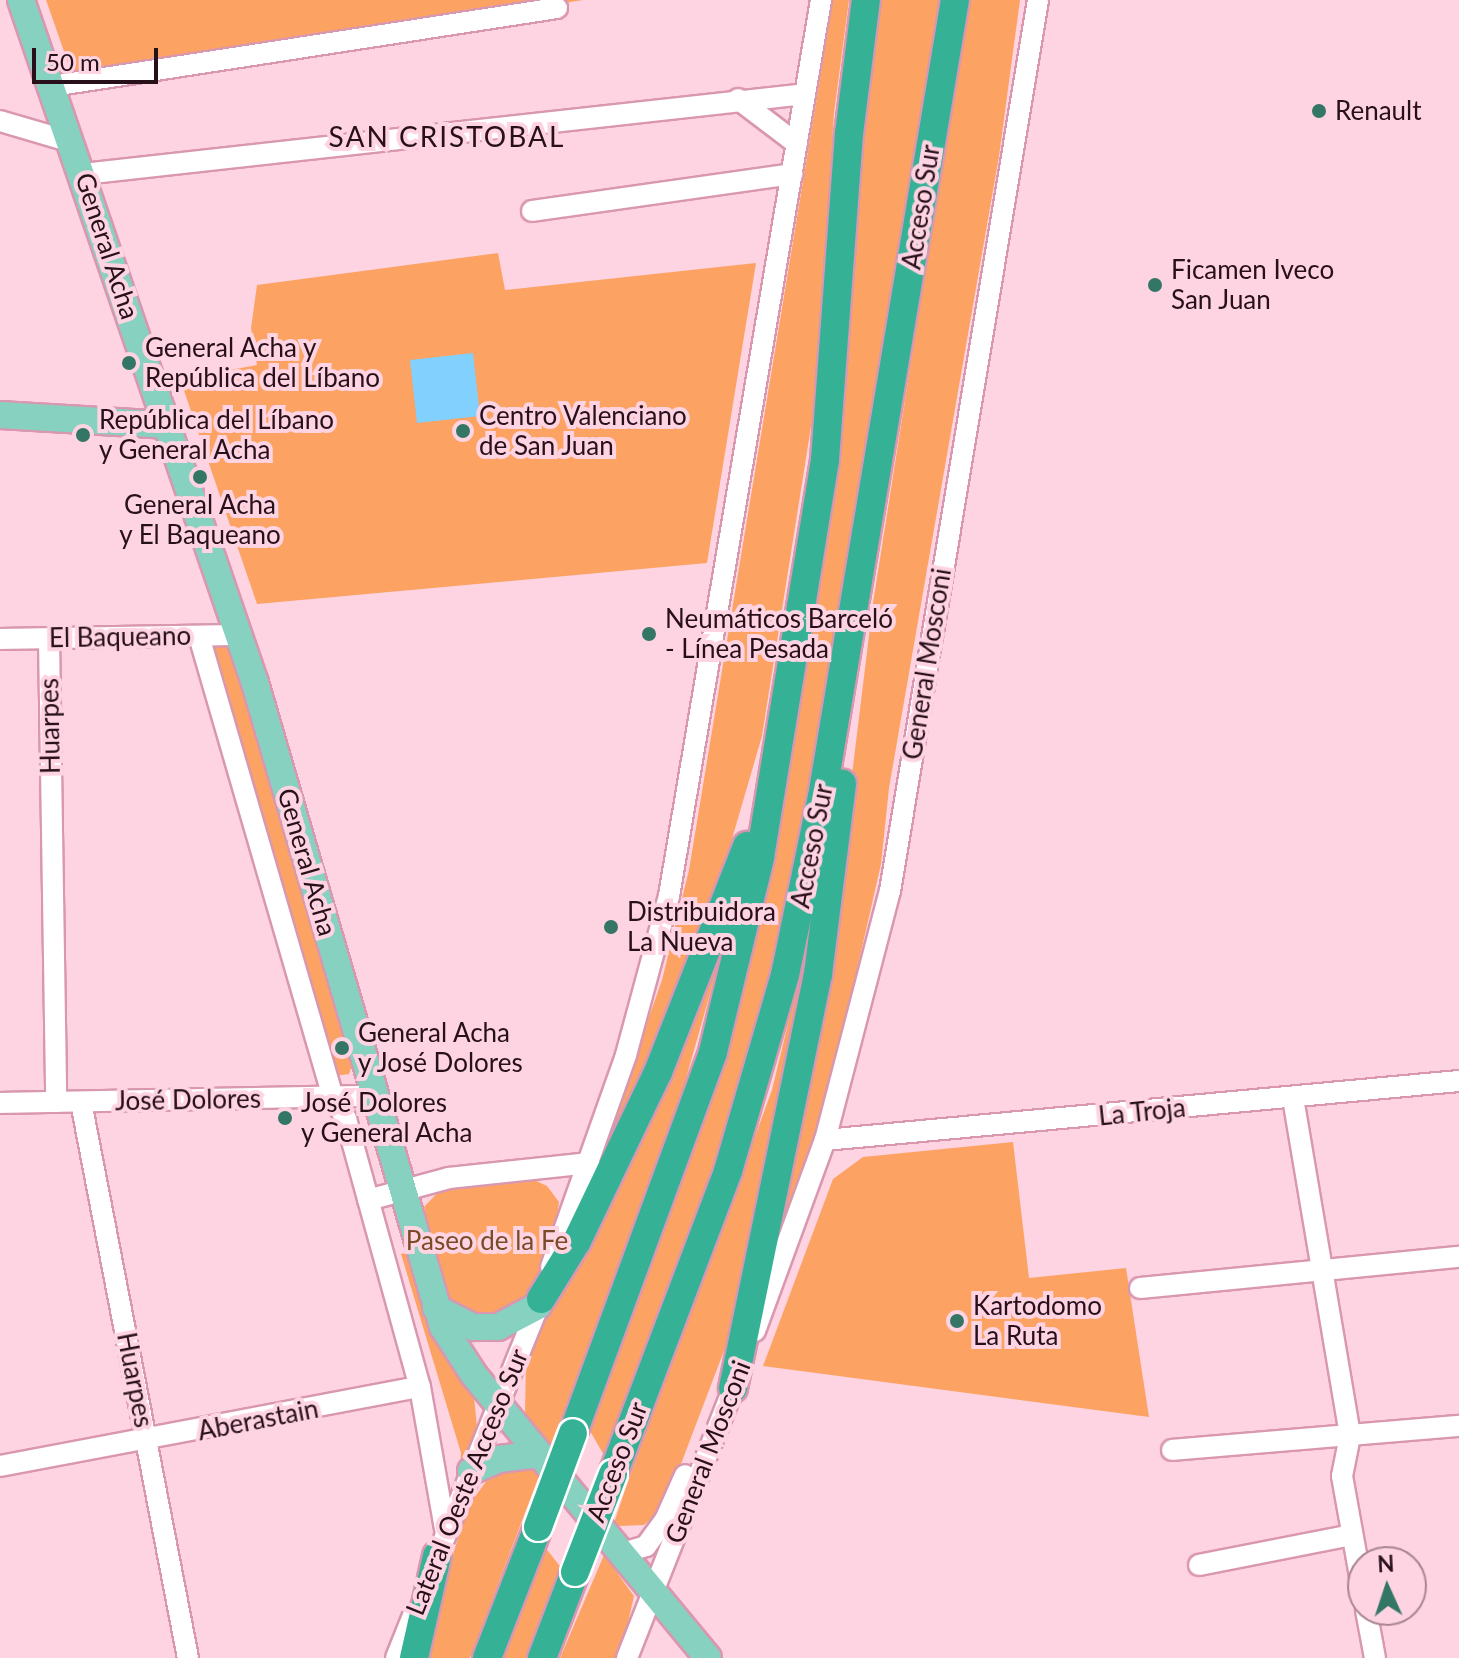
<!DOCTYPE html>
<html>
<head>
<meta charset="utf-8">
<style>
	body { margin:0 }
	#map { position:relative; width:1459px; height:1658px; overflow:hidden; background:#fed3e2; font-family:Lato,sans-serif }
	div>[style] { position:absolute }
	.green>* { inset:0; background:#fca364 }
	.water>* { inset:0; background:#81d0fe }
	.roads { filter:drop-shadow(2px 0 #d997b0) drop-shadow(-2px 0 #d997b0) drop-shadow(0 2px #d997b0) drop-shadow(0 -2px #d997b0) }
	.minor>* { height:20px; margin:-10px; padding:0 10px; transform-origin:10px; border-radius:10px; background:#fff }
	.major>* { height:26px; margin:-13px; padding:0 13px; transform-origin:13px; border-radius:13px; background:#86d1c0 }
	.highway>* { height:28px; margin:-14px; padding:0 14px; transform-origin:14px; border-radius:14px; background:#35b296 }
	.bridges { filter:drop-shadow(2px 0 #fff) drop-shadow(-2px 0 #fff) drop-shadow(0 2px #fff) drop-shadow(0 -2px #fff) }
	.highway-bridge>* { height:28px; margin:-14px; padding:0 14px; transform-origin:14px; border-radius:14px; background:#35b296 }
	.dots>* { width:22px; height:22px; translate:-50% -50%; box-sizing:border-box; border:4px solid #fed3e2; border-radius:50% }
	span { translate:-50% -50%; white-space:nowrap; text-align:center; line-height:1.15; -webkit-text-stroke:8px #fed3e2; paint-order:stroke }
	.poi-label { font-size:26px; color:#28101a }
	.left { translate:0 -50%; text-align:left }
	.street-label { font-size:26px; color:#28101a }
	.park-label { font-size:26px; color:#794b29 }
	.neighbourhood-label { font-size:28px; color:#28101a; letter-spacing:2px }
	.north { position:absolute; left:1347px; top:1546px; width:80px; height:80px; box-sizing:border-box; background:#fed3e2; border:2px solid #a88592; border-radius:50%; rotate:357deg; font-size:22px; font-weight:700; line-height:32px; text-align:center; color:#28101a }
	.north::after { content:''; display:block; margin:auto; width:28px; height:36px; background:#347665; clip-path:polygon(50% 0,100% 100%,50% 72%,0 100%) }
	.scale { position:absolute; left:32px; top:48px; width:126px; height:36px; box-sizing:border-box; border:4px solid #28101a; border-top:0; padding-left:10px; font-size:24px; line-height:28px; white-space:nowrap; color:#28101a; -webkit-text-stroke:6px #fed3e2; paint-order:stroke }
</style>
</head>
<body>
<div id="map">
	<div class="green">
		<div style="clip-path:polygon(46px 0,583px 0,74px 80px)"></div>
		<div style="clip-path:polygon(833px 0,849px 0,834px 113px,816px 395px,762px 736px,704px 935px,585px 1200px,662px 980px,689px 870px)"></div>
		<div style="clip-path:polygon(880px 0,939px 0,801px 838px,745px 1088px,605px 1457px,590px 1431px,710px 1104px,745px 984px,785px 803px,841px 462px,862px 116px)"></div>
		<div style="clip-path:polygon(968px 0,1020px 0,999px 156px,889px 788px,881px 864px,833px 1075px,776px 1253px,763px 1266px,850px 791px,873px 603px)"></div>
		<div style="clip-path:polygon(498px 253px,505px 290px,756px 263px,707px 563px,257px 604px,180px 379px,257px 365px,251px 328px,257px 285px)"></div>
		<div style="clip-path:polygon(230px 643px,353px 1063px,349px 1074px,334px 1076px,211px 644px)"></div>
		<div style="clip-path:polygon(824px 875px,733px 1327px,665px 1506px,644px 1525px,620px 1526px,614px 1523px,626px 1487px,772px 1090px)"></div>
		<div style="clip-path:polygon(726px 937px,674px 1121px,550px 1447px,525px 1415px,526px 1361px)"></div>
		<div style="clip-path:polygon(1013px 1142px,1029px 1278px,1126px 1268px,1149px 1417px,763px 1366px,833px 1179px,863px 1157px)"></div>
		<div style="clip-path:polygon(532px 1179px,547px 1186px,559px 1202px,554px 1236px,527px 1301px,482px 1320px,448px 1300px,424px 1207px,444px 1186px)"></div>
		<div style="clip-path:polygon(409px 1251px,423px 1307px,474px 1396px,477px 1428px,460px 1472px,461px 1453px,401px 1254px)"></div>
		<div style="clip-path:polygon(531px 1467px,539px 1476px,470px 1658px,421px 1658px,468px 1506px,491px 1475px)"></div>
		<div style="clip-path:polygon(545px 1547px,562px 1569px,526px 1658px,503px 1658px)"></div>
		<div style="clip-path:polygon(604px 1555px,634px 1596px,620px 1658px,560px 1658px)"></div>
	</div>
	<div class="water">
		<div style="clip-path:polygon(473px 353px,480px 416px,417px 423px,410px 360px)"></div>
	</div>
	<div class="roads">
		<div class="minor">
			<div style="left:52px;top:86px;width:511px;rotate:-8.78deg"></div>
			<div style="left:738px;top:99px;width:74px;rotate:37.3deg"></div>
			<div style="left:0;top:121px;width:75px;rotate:16.3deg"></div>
			<div style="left:83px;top:174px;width:726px;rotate:-6.32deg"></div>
			<div style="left:532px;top:211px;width:263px;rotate:-8.1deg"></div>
			<div style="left:199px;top:636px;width:480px;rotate:73.8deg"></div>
			<div style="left:333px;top:1097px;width:26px;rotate:59deg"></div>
			<div style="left:346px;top:1119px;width:278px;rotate:74.6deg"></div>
			<div style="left:420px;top:1387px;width:144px;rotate:80deg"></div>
			<div style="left:0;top:639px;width:239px;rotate:-1deg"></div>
			<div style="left:49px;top:639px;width:463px;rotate:89.1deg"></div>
			<div style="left:1293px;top:1098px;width:343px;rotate:80.4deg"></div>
			<div style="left:1350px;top:1436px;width:41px;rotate:101.3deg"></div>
			<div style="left:1342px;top:1476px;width:119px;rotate:79.8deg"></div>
			<div style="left:81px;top:1102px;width:566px;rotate:79.11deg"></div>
			<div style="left:0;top:1103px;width:375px;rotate:-1.1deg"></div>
			<div style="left:825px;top:1140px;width:637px;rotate:-5.32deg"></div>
			<div style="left:368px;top:1200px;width:84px;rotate:-15.2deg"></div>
			<div style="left:449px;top:1178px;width:141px;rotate:-6.1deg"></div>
			<div style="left:551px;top:1267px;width:225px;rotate:-70.5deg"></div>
			<div style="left:626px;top:1055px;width:165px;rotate:-74.9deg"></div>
			<div style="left:669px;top:896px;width:909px;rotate:-80.37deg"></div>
			<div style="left:1140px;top:1288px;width:321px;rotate:-5.6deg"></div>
			<div style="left:755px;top:1331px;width:203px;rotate:-69.9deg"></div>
			<div style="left:825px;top:1140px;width:257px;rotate:-75.4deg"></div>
			<div style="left:890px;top:891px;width:903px;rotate:-80.57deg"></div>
			<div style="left:1172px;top:1450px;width:288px;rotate:-4.8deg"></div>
			<div style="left:0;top:1466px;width:427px;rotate:-10.7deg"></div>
			<div style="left:622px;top:1553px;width:25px;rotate:-16deg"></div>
			<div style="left:646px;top:1546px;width:32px;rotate:-54deg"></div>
			<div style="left:665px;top:1520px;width:49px;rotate:-66deg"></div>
			<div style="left:1199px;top:1565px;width:156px;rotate:-11.1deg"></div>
			<div style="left:432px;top:1569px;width:288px;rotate:-68deg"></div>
			<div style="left:1366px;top:1610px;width:49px;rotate:79.4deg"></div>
			<div style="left:396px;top:1658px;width:48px;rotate:-68.2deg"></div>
			<div style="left:627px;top:1658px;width:303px;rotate:-68.5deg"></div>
		</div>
		<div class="major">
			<div style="left:21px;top:0;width:722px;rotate:71.09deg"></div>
			<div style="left:255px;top:683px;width:671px;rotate:73.73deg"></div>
			<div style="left:443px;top:1327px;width:57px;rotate:57.1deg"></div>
			<div style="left:474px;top:1375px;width:367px;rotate:50.4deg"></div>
			<div style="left:0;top:415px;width:168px;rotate:3.4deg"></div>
			<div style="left:436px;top:1308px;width:42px;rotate:27.2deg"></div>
			<div style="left:473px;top:1327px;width:25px"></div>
			<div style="left:498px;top:1327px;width:45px;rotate:-27.7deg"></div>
			<div style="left:471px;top:1471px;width:30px;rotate:-23deg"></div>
			<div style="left:499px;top:1459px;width:41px;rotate:-7deg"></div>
		</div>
		<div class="highway">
			<div style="left:541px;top:1299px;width:68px;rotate:-58.2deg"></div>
			<div style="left:577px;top:1241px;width:187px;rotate:-64.4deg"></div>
			<div style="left:658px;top:1072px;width:243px;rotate:-68.5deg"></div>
			<div style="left:733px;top:1388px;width:423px;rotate:-78.4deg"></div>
			<div style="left:818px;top:974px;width:192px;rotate:-82.8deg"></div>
			<div style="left:573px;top:1433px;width:406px;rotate:-69.8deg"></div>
			<div style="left:713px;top:1052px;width:201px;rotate:-76.4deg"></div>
			<div style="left:760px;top:857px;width:402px;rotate:-80.7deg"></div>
			<div style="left:825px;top:460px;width:327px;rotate:-85.8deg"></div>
			<div style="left:849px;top:134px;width:135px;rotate:-82.8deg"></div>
			<div style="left:613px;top:1474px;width:324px;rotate:-69.2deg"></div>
			<div style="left:728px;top:1171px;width:204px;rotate:-73.8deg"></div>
			<div style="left:785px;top:975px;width:182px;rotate:-78.3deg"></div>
			<div style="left:822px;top:797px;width:808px;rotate:-80.53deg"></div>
			<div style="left:414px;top:1658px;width:105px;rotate:-77.3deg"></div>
			<div style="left:487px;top:1658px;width:141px;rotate:-68.7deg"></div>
			<div style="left:542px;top:1658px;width:92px;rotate:-69deg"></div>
		</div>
	</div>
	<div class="bridges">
		<div class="highway-bridge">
			<div style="left:538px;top:1527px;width:100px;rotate:-69.6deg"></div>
			<div style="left:575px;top:1572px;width:105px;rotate:-68.8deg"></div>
		</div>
	</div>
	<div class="dots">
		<div style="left:1319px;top:111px;background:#347665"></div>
		<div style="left:1155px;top:285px;background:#347665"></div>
		<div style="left:129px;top:363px;background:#347665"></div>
		<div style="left:463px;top:431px;background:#347665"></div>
		<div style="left:83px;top:435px;background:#347665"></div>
		<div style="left:200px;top:477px;background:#347665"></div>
		<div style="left:649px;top:634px;background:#347665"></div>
		<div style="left:611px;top:927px;background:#347665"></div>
		<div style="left:342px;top:1048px;background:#347665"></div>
		<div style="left:285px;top:1118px;background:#347665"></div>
		<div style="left:957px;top:1321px;background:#347665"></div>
	</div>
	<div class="poi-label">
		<span class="left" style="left:1335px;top:111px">Renault</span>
		<span class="left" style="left:1171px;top:285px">Ficamen Iveco<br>San Juan</span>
		<span class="left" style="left:145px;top:363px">General Acha y<br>República del Líbano</span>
		<span class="left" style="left:479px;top:431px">Centro Valenciano<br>de San Juan</span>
		<span class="left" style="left:99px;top:435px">República del Líbano<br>y General Acha</span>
		<span style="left:200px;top:520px">General Acha<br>y El Baqueano</span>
		<span class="left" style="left:665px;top:634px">Neumáticos Barceló<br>- Línea Pesada</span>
		<span class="left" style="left:627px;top:927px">Distribuidora<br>La Nueva</span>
		<span class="left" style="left:358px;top:1048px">General Acha<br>y José Dolores</span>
		<span class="left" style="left:301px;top:1118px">José Dolores<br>y General Acha</span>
		<span class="left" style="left:973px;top:1321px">Kartodomo<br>La Ruta</span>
	</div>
	<div class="street-label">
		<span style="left:921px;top:207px;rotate:-81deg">Acceso Sur</span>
		<span style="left:107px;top:246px;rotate:72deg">General Acha</span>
		<span style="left:120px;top:637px;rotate:-1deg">El Baqueano</span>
		<span style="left:927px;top:664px;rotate:-81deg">General Mosconi</span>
		<span style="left:50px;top:726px;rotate:-91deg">Huarpes</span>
		<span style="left:812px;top:846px;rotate:-79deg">Acceso Sur</span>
		<span style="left:307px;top:862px;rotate:74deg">General Acha</span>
		<span style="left:188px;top:1100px;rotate:-1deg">José Dolores</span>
		<span style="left:1142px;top:1112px;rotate:-6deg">La Troja</span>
		<span style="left:135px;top:1380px;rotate:79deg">Huarpes</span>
		<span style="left:258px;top:1420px;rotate:-11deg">Aberastain</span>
		<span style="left:708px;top:1452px;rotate:-69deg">General Mosconi</span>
		<span style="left:617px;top:1462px;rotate:-69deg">Acceso Sur</span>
		<span style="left:467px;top:1482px;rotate:-68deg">Lateral Oeste Acceso Sur</span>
	</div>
	<div class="park-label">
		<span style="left:487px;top:1241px">Paseo de la Fe</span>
	</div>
	<div class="neighbourhood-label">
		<span style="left:447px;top:136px">SAN CRISTOBAL</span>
	</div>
	<div class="north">N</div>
	<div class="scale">50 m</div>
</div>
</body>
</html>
